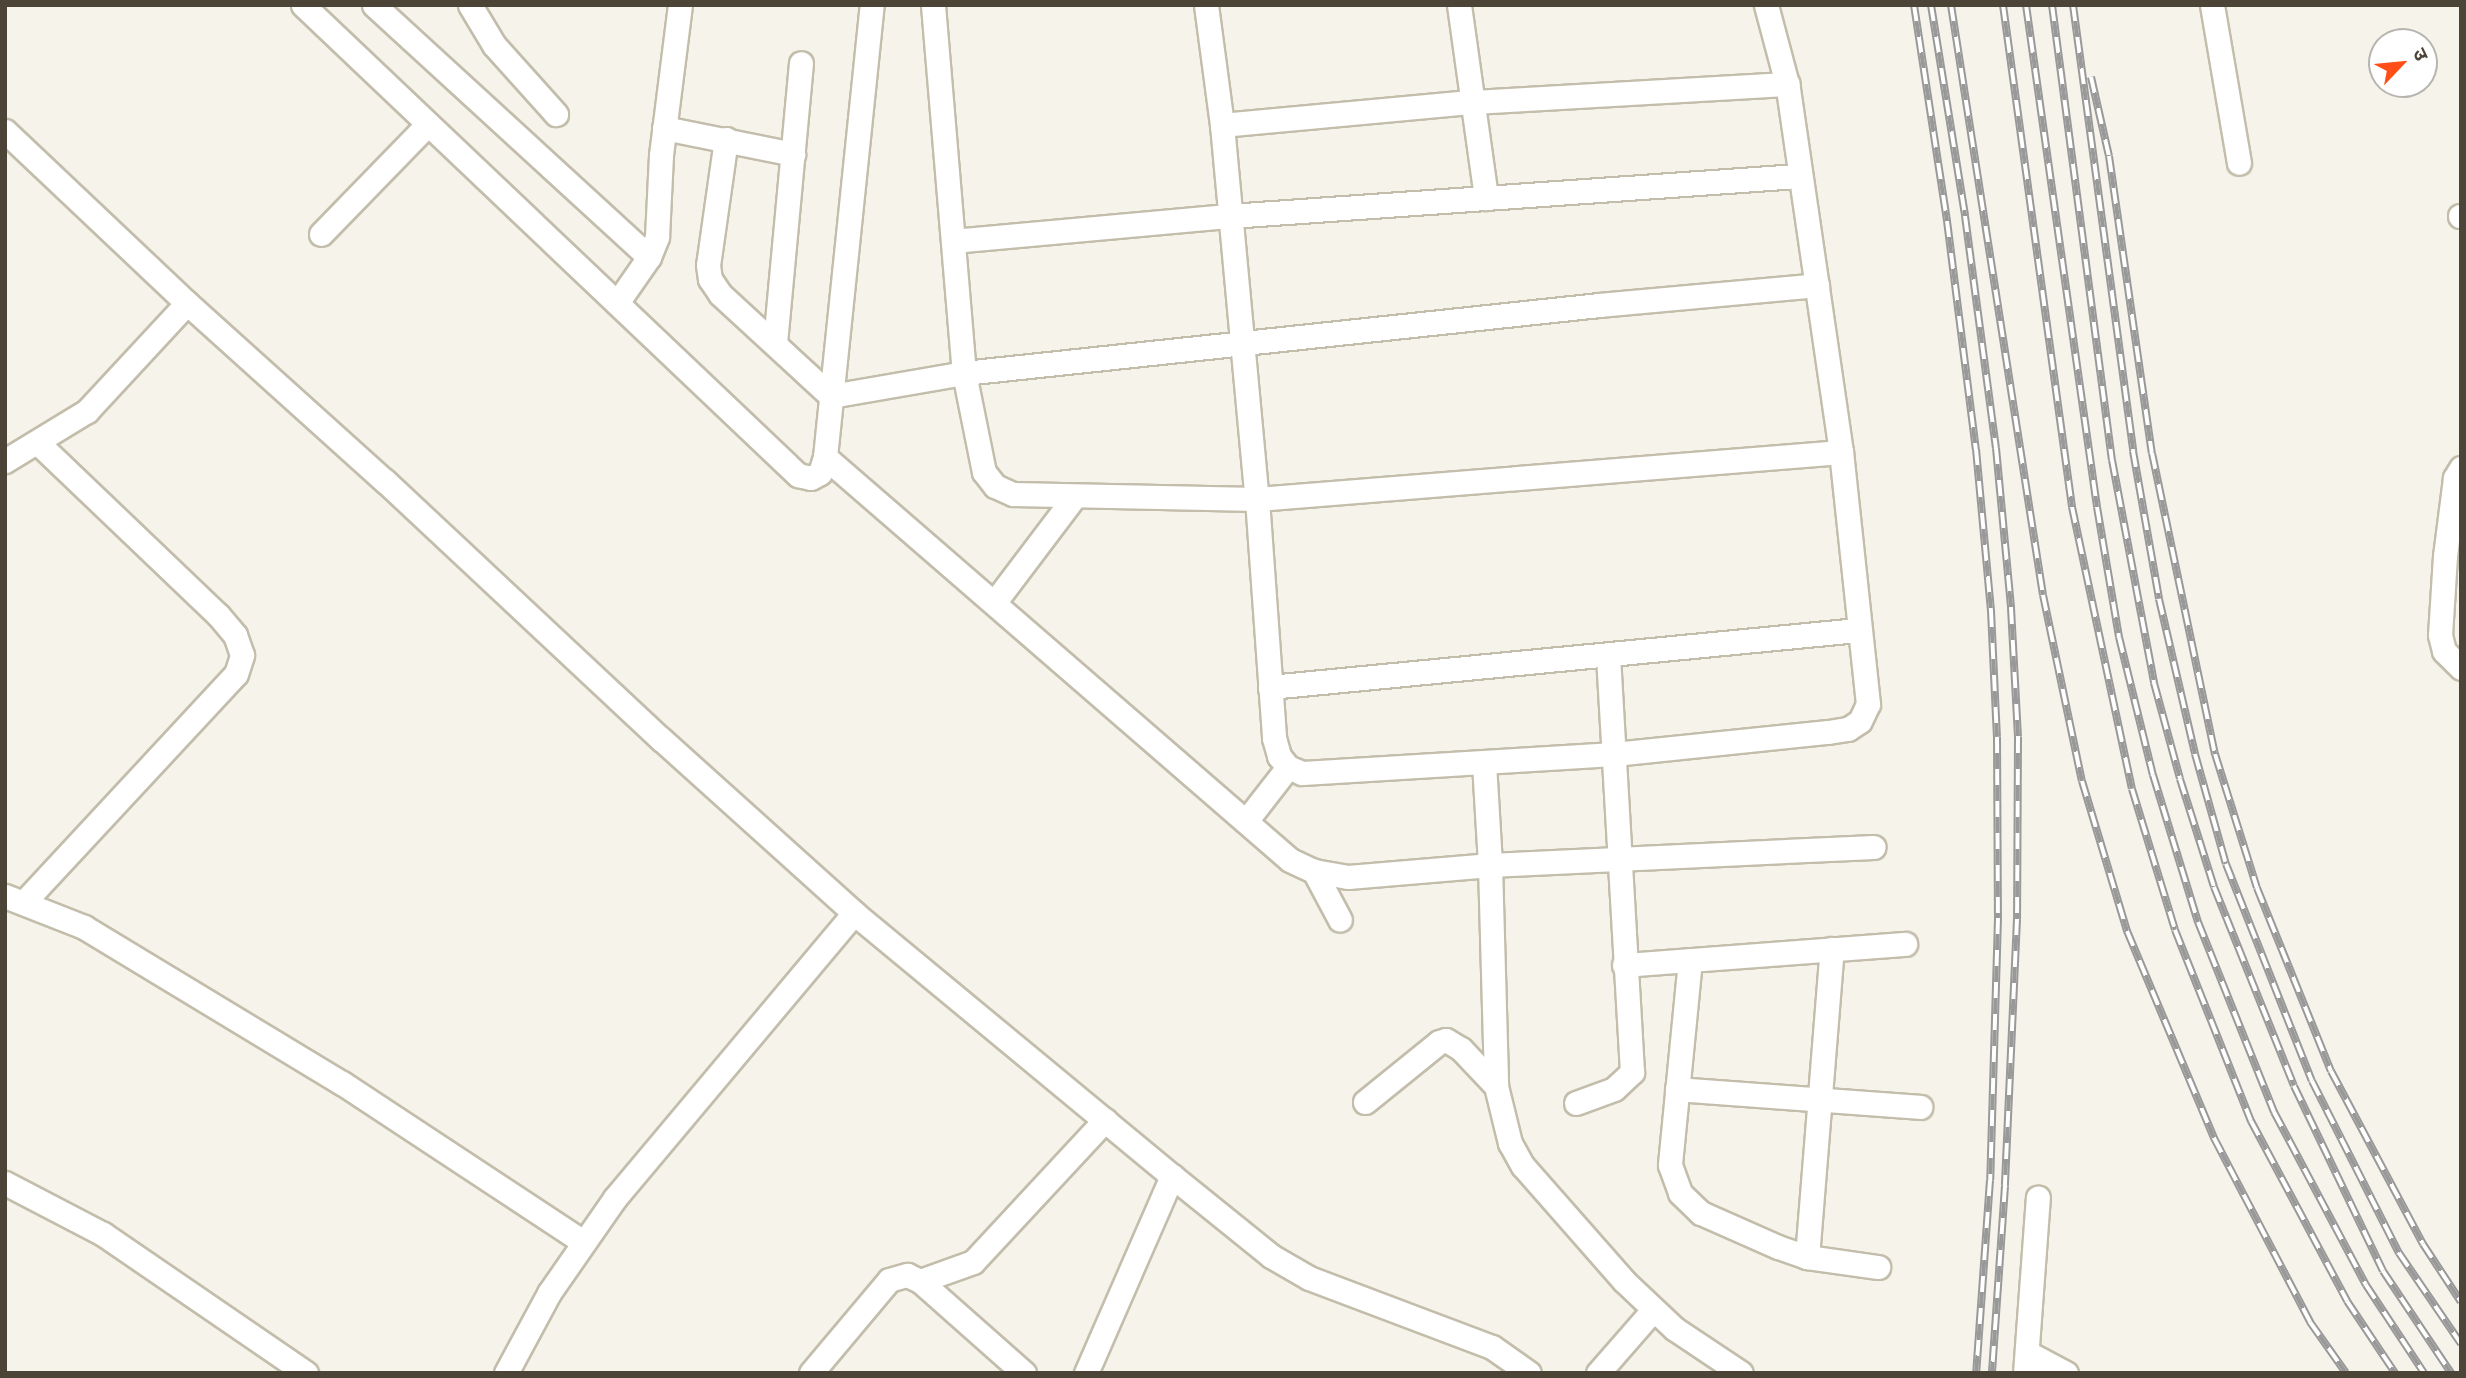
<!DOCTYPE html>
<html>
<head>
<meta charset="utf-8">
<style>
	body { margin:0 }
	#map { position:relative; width:2466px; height:1378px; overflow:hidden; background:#f6f4ea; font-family:Inter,"Noto Sans Devanagari",sans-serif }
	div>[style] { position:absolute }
	.roads { filter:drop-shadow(2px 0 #c3bdab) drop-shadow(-2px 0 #c3bdab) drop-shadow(0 2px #c3bdab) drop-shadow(0 -2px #c3bdab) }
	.street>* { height:23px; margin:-11.5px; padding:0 11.5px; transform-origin:11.5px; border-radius:11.5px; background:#fff }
	.rail>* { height:8px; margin-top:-4px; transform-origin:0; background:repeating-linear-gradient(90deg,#fff 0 16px,#999 0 32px); box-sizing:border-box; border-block:2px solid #999 }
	span { translate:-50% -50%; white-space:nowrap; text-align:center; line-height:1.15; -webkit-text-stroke:6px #fff; paint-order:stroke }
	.frame { position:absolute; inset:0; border:7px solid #4c4537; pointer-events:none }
	.north { position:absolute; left:2368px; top:28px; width:70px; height:70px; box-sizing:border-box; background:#fff; border:2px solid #b7b5af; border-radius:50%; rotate:64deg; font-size:19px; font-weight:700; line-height:28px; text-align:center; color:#4c4537 }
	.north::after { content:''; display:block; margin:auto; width:24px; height:32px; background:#ff4e18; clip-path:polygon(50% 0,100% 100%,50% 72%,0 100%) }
</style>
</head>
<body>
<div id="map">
	<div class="roads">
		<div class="street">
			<div style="left:303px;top:5px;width:683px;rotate:43.52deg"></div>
			<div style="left:798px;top:475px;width:13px;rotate:13deg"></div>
			<div style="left:811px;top:478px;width:10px;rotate:-29deg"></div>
			<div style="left:820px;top:473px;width:17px;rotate:-73deg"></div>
			<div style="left:825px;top:457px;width:454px;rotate:-84.1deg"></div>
			<div style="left:374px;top:5px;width:373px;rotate:42.5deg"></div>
			<div style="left:470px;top:5px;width:47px;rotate:59deg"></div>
			<div style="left:494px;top:45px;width:93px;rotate:48.1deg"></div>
			<div style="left:933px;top:5px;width:369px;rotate:85.2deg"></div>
			<div style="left:964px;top:373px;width:639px;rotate:-6.11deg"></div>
			<div style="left:1599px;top:305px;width:219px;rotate:-5.2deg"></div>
			<div style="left:1206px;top:5px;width:121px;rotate:82.4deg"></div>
			<div style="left:1222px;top:125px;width:376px;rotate:84.7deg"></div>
			<div style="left:1257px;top:499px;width:240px;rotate:85.9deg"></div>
			<div style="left:1274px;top:738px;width:19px;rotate:74deg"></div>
			<div style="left:1279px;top:756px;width:14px;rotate:51deg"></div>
			<div style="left:1288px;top:767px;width:15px;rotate:23deg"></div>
			<div style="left:1302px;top:773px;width:313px;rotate:-3.5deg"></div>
			<div style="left:1614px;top:754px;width:215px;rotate:-5.9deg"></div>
			<div style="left:1828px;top:732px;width:20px;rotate:-9deg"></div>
			<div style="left:1848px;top:729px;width:14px;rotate:-34deg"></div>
			<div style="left:1860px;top:721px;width:19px;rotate:-65deg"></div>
			<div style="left:1868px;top:704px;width:253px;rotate:-96.1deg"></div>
			<div style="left:1841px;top:452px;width:372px;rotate:-98.3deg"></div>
			<div style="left:1787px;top:84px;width:82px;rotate:-104.9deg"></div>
			<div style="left:1459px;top:5px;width:195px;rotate:82deg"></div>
			<div style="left:2212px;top:5px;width:160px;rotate:80.3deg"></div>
			<div style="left:1222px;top:125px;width:251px;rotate:-5.3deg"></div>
			<div style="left:1472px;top:102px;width:316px;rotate:-3.3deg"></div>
			<div style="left:664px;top:128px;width:132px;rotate:11.4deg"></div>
			<div style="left:5px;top:131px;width:250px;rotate:43.4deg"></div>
			<div style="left:187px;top:303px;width:266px;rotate:42deg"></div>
			<div style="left:385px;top:481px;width:378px;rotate:43.1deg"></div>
			<div style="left:661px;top:739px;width:260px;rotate:42deg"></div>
			<div style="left:854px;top:913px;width:413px;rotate:39.6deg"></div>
			<div style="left:1172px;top:1176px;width:127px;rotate:38.9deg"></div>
			<div style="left:1271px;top:1256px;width:44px;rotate:30.1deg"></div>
			<div style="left:1309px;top:1278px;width:196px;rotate:20.7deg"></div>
			<div style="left:1492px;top:1347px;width:45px;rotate:35.1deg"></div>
			<div style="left:726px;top:139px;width:127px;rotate:98.1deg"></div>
			<div style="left:708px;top:265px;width:14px;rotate:82deg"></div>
			<div style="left:710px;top:279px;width:18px;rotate:56deg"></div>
			<div style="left:720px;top:294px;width:151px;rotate:42.6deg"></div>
			<div style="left:831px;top:396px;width:135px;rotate:-9.8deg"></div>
			<div style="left:964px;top:373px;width:101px;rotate:78.6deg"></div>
			<div style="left:984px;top:472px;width:18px;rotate:52deg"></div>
			<div style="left:995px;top:486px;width:20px;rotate:24deg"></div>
			<div style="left:1013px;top:494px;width:244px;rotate:1.2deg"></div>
			<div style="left:1257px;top:499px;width:586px;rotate:-4.6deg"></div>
			<div style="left:2460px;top:216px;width:1px"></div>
			<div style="left:321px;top:234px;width:153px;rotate:-45.8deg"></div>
			<div style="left:953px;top:241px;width:278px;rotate:-5.2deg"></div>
			<div style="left:1230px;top:216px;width:569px;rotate:-4.03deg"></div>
			<div style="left:617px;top:303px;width:56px;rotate:-55.2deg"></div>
			<div style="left:649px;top:257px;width:22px;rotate:-68deg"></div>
			<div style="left:657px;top:237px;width:82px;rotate:-87.2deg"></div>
			<div style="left:661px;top:155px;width:151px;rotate:-82.8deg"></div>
			<div style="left:775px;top:343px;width:281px;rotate:-84.7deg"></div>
			<div style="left:825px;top:457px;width:615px;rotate:40.91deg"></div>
			<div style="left:1290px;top:860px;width:26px;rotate:25deg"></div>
			<div style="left:1314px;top:871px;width:35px;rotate:10deg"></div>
			<div style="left:1348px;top:877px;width:143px;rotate:-4.8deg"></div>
			<div style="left:1490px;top:865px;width:384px;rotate:-2.7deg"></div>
			<div style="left:5px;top:461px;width:96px;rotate:-31.4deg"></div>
			<div style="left:87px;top:411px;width:147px;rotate:-47.2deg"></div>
			<div style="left:2461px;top:468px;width:12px;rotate:121deg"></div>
			<div style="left:2455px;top:478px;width:79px;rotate:97.3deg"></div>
			<div style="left:2445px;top:556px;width:79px;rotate:93.6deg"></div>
			<div style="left:2440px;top:635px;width:16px;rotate:76deg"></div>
			<div style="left:2444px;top:651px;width:24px;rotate:45deg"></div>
			<div style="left:994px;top:603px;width:134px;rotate:-52.9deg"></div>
			<div style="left:1270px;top:687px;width:591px;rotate:-5.54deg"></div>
			<div style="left:1484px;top:763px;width:102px;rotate:86.6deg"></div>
			<div style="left:1490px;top:865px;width:221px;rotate:88.4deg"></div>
			<div style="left:1496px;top:1086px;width:59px;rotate:76.2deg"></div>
			<div style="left:1510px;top:1143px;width:26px;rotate:61deg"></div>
			<div style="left:1523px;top:1166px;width:153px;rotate:48.7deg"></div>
			<div style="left:1624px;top:1281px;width:70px;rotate:43.3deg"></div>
			<div style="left:1675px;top:1329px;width:79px;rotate:33.7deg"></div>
			<div style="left:1246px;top:821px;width:68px;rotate:-52.1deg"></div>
			<div style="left:1314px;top:871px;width:55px;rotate:62deg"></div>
			<div style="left:5px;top:896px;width:85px;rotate:21.4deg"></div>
			<div style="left:84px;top:927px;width:301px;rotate:31.2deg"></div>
			<div style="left:342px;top:1083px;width:289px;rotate:33.4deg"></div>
			<div style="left:24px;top:902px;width:311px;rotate:-47.1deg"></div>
			<div style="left:236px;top:674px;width:20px;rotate:-72deg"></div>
			<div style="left:242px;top:655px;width:21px;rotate:-109deg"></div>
			<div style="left:235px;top:635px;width:26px;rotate:-130deg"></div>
			<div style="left:218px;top:615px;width:249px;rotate:-136.3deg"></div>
			<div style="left:1690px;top:960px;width:206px;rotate:95.6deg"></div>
			<div style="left:1670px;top:1165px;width:30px;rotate:70deg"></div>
			<div style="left:1680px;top:1193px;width:29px;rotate:44deg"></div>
			<div style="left:1701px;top:1213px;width:84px;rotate:23.8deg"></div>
			<div style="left:1778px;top:1247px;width:31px;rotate:19deg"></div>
			<div style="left:1807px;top:1257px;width:72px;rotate:8deg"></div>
			<div style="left:1624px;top:965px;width:282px;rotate:-4.3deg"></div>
			<div style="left:1677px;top:1089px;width:244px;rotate:4.2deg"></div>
			<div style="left:1365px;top:1102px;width:95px;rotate:-39deg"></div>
			<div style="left:1439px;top:1042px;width:7px;rotate:-16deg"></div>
			<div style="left:1446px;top:1040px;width:17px;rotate:31deg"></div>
			<div style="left:1461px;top:1049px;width:51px;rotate:46.6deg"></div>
			<div style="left:1576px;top:1103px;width:40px;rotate:-20.2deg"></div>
			<div style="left:1614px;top:1089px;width:25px;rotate:-43deg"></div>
			<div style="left:1632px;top:1072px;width:417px;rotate:-93.3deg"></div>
			<div style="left:5px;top:1183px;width:110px;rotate:27.5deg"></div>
			<div style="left:103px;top:1234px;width:246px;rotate:34.4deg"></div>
			<div style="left:1807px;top:1257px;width:309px;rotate:-85.4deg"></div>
			<div style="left:920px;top:1281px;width:56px;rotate:-19.7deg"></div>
			<div style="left:973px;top:1262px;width:194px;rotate:-47.1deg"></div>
			<div style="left:2028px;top:1353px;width:43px;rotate:27.8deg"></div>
			<div style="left:506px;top:1373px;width:91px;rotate:-61.7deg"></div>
			<div style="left:549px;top:1293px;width:116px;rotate:-55.2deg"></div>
			<div style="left:615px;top:1198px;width:372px;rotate:-50deg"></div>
			<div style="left:811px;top:1373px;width:121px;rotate:-50deg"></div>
			<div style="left:889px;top:1280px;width:19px;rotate:-16deg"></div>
			<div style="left:907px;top:1275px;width:14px;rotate:25deg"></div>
			<div style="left:920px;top:1281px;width:139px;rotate:41.5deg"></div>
			<div style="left:1086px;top:1373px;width:215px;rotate:-66.4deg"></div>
			<div style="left:1598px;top:1373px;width:84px;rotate:-48.9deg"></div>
			<div style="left:2025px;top:1373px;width:176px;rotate:-85.8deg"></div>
		</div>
	</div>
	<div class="rail">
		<div style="left:1914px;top:5px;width:219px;rotate:81.3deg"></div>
		<div style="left:1947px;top:221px;width:230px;rotate:82.8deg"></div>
		<div style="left:1976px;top:449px;width:163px;rotate:84.7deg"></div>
		<div style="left:1991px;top:611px;width:126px;rotate:87.3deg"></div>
		<div style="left:1997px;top:737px;width:181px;rotate:89.7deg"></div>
		<div style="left:1998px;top:918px;width:262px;rotate:91.7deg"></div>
		<div style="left:1990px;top:1180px;width:194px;rotate:94.1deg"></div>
		<div style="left:1931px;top:5px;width:214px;rotate:80.8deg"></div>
		<div style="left:1965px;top:216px;width:234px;rotate:82.4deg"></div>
		<div style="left:1996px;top:448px;width:161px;rotate:84.6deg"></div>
		<div style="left:2011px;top:608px;width:129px;rotate:86.9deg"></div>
		<div style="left:2018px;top:737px;width:182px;rotate:90.3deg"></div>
		<div style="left:2017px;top:919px;width:267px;rotate:92.6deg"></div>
		<div style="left:2005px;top:1186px;width:187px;rotate:94deg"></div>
		<div style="left:1951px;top:5px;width:597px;rotate:81.14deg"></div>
		<div style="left:2043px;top:595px;width:190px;rotate:78.2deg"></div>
		<div style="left:2082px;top:781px;width:157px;rotate:73.3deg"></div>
		<div style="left:2127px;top:931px;width:225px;rotate:67.2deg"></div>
		<div style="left:2214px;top:1138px;width:208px;rotate:62.4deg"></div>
		<div style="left:2310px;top:1322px;width:62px;rotate:54.8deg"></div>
		<div style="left:2003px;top:5px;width:507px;rotate:82.17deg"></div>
		<div style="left:2072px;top:507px;width:288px;rotate:78deg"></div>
		<div style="left:2132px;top:789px;width:147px;rotate:73deg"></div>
		<div style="left:2175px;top:930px;width:206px;rotate:68.3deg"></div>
		<div style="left:2251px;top:1121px;width:204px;rotate:61.9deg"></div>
		<div style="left:2347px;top:1301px;width:87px;rotate:56.3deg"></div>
		<div style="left:2026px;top:5px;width:507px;rotate:81.95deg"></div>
		<div style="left:2097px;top:507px;width:132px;rotate:80.4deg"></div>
		<div style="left:2119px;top:637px;width:142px;rotate:76.2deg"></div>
		<div style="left:2153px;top:775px;width:154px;rotate:73deg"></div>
		<div style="left:2198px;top:922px;width:205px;rotate:68.2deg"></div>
		<div style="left:2274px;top:1112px;width:196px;rotate:62deg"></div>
		<div style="left:2366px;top:1285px;width:105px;rotate:56.6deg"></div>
		<div style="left:2052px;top:5px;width:459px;rotate:82.5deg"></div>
		<div style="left:2112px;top:460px;width:227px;rotate:79.3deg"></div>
		<div style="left:2154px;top:683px;width:99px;rotate:74.8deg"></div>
		<div style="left:2180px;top:779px;width:113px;rotate:72.5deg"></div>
		<div style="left:2214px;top:887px;width:214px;rotate:68.1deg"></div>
		<div style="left:2294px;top:1086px;width:205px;rotate:64.3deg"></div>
		<div style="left:2383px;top:1271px;width:123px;rotate:56.3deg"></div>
		<div style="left:2073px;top:5px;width:450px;rotate:82.3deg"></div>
		<div style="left:2133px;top:451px;width:150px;rotate:80deg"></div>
		<div style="left:2159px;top:599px;width:159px;rotate:76.9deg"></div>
		<div style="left:2195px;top:754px;width:114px;rotate:74.3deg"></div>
		<div style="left:2226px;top:864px;width:233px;rotate:68.4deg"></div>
		<div style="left:2312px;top:1081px;width:193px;rotate:63.2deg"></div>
		<div style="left:2399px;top:1253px;width:110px;rotate:55.7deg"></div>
		<div style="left:2091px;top:77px;width:81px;rotate:77.2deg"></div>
		<div style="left:2109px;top:156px;width:300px;rotate:81.8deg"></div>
		<div style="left:2152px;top:453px;width:308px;rotate:78.2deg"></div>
		<div style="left:2215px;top:754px;width:140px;rotate:72.6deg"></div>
		<div style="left:2257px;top:888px;width:197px;rotate:68deg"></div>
		<div style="left:2331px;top:1071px;width:196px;rotate:62deg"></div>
		<div style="left:2423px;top:1244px;width:69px;rotate:56.8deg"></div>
	</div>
	<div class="frame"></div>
	<div class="north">उ</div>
</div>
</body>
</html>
